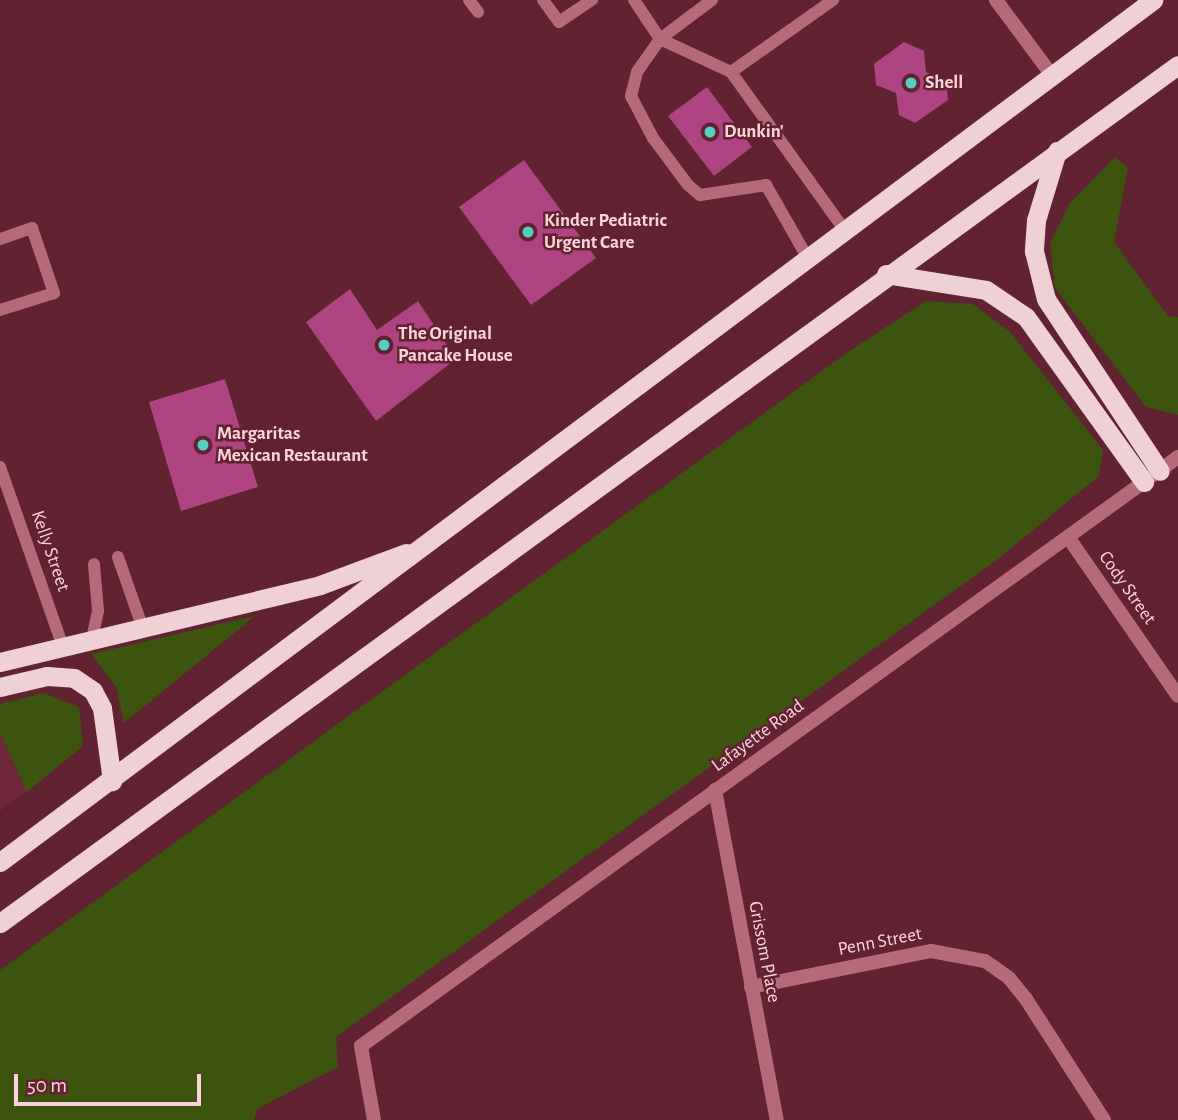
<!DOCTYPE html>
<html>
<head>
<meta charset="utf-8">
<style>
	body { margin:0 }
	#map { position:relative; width:1178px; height:1120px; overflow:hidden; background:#612232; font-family:"Alegreya Sans",sans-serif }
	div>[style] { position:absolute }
	.built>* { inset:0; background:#6f273a }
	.green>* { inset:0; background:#3c540e }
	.building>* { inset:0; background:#ae4482 }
	.service>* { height:12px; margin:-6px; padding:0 6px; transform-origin:6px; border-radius:6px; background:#b56a79 }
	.minor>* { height:14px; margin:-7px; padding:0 7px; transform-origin:7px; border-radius:7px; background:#b56a79 }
	.tertiary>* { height:14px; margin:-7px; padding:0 7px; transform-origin:7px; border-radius:7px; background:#b56a79 }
	.trunk>* { height:19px; margin:-9.5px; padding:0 9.5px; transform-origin:9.5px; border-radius:9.5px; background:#eed0d5 }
	.dots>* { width:19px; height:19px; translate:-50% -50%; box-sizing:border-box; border:4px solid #612232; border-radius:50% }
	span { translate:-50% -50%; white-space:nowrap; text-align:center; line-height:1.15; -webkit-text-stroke:5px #612232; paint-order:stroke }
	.poi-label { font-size:19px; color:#fcd3da; font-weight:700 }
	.left { translate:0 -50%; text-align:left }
	.street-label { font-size:19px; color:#fcd3da }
	.scale { position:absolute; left:14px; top:1074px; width:187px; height:32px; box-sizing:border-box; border:4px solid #fcd3da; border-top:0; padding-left:9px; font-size:21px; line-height:24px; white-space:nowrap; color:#fcd3da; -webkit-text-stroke:5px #612232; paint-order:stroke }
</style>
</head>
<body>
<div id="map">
	<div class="built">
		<div style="clip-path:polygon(0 733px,27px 792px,0 811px)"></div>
	</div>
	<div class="green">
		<div style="clip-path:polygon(1115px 157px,1128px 168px,1114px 242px,1168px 316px,1178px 317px,1178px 415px,1146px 407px,1055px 288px,1050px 244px,1069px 204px)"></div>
		<div style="clip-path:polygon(926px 301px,973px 304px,1010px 332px,1103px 450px,1099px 476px,998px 559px,336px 1037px,338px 1067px,257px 1109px,254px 1120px,0 1120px,0 970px,848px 352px)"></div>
		<div style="clip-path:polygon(255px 616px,124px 723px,116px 687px,91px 654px)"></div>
		<div style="clip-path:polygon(44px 693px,79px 707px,83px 746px,27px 792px,0 733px,0 704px)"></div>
	</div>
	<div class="building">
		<div style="clip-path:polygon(904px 42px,924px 51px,926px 72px,946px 81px,948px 100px,915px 123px,899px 115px,896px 93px,876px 85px,874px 64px)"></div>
		<div style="clip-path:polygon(707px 87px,752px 147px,714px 176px,668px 116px)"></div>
		<div style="clip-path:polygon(524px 160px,596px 258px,531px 305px,459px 207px)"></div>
		<div style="clip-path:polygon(350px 289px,377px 330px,418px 301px,456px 359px,376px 421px,306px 322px)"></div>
		<div style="clip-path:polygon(225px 379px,258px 487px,181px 511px,149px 402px)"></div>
	</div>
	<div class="service">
		<div style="left:469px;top:0;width:15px;rotate:53deg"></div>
		<div style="left:543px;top:0;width:27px;rotate:54deg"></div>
		<div style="left:559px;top:22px;width:40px;rotate:-34deg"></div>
		<div style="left:634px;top:0;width:47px;rotate:56.3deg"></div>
		<div style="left:660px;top:39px;width:78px;rotate:24.9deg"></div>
		<div style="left:731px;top:72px;width:193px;rotate:54.3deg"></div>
		<div style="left:712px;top:0;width:65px;rotate:143.1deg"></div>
		<div style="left:660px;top:39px;width:40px;rotate:124.9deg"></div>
		<div style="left:637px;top:72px;width:25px;rotate:104deg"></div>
		<div style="left:631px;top:96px;width:47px;rotate:62.4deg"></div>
		<div style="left:653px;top:138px;width:59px;rotate:53.3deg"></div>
		<div style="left:688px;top:185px;width:16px;rotate:40deg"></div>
		<div style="left:700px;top:195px;width:67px;rotate:-8.6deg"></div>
		<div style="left:766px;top:185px;width:83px;rotate:60.3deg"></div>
		<div style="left:731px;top:72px;width:125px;rotate:-35.2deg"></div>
		<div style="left:0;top:239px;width:34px;rotate:-19deg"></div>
		<div style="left:32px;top:228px;width:69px;rotate:71.3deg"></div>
		<div style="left:54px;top:293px;width:57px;rotate:162.5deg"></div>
		<div style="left:0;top:467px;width:191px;rotate:70.7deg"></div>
		<div style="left:118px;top:557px;width:73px;rotate:70.8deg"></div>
		<div style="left:92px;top:639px;width:29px;rotate:-78deg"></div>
		<div style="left:98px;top:611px;width:47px;rotate:-94.9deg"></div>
	</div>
	<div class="minor">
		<div style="left:996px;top:0;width:92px;rotate:53.4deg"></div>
		<div style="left:1068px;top:537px;width:193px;rotate:55.3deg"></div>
		<div style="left:715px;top:790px;width:336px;rotate:79.4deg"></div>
		<div style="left:751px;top:987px;width:184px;rotate:-11.3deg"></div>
		<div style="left:931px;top:951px;width:55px;rotate:10.5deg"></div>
		<div style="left:985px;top:961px;width:29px;rotate:35deg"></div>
		<div style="left:1009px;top:978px;width:27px;rotate:51deg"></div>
		<div style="left:1026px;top:999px;width:144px;rotate:57.2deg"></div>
		<div style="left:374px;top:1120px;width:75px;rotate:-100deg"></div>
		<div style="left:361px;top:1046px;width:965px;rotate:-35.77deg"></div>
	</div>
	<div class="tertiary">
		<div style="left:1154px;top:475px;width:30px;rotate:-37deg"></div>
	</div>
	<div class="trunk">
		<div style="left:1057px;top:151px;width:72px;rotate:106.9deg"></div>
		<div style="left:1036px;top:220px;width:31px;rotate:94deg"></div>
		<div style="left:1034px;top:251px;width:49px;rotate:76deg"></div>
		<div style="left:1046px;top:299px;width:206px;rotate:56.5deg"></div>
		<div style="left:886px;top:274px;width:101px;rotate:9.1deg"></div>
		<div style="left:986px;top:290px;width:48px;rotate:34deg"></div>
		<div style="left:1026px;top:317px;width:203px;rotate:54.4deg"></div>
		<div style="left:0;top:662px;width:329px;rotate:-13.5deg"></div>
		<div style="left:320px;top:585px;width:92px;rotate:-20.4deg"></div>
		<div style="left:0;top:687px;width:48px;rotate:-13.2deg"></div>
		<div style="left:47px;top:676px;width:27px;rotate:4deg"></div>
		<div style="left:74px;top:678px;width:23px;rotate:34deg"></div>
		<div style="left:93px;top:691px;width:19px;rotate:62deg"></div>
		<div style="left:102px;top:708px;width:74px;rotate:82.2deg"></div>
		<div style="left:0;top:862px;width:1440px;rotate:-36.78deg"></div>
		<div style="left:0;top:923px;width:1457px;rotate:-36.07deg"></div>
	</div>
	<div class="dots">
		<div style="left:911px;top:83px;background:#56cec3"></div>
		<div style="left:710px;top:132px;background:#56cec3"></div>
		<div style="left:528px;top:232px;background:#56cec3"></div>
		<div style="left:384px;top:345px;background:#56cec3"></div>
		<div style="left:203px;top:445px;background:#56cec3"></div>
	</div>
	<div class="poi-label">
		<span class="left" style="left:925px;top:83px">Shell</span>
		<span class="left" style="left:724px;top:132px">Dunkin'</span>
		<span class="left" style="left:544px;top:232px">Kinder Pediatric<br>Urgent Care</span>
		<span class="left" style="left:398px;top:345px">The Original<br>Pancake House</span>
		<span class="left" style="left:217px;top:445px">Margaritas<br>Mexican Restaurant</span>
	</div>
	<div class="street-label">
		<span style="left:50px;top:551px;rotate:71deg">Kelly Street</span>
		<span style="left:1127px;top:588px;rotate:55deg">Cody Street</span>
		<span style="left:758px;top:736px;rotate:-36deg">Lafayette Road</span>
		<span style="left:880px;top:942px;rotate:-11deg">Penn Street</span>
		<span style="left:764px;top:952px;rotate:79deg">Grissom Place</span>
	</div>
	<div class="scale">50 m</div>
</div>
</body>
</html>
